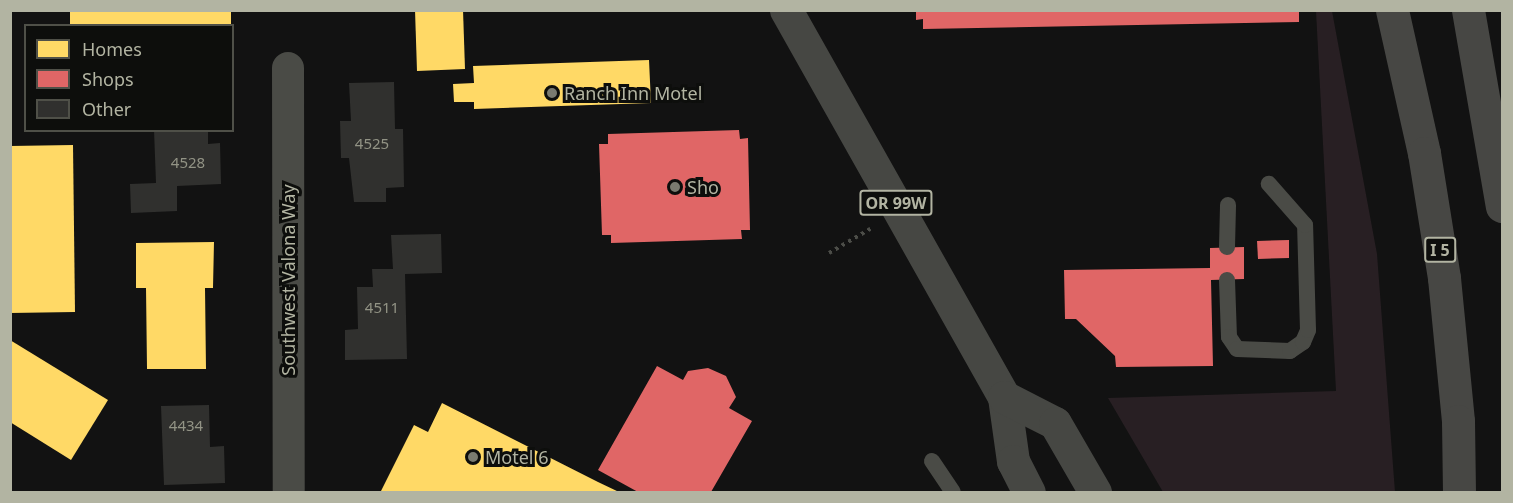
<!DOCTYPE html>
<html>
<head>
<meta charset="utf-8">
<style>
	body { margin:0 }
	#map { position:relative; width:1513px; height:503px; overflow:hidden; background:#121212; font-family:"Noto Sans",sans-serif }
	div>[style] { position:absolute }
	.green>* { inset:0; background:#281f23 }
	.homes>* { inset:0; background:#ffd966 }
	.shops>* { inset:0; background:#e06666 }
	.building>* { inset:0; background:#30302e }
	.path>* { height:4px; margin-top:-2px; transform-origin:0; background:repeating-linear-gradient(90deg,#4c4d48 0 3px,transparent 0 7.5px) }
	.lane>* { height:16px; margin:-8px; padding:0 8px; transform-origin:8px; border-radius:8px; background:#4a4b46 }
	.street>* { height:32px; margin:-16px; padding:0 16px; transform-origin:16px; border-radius:16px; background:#4a4b46 }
	.primary>* { height:33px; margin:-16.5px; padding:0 16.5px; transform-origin:16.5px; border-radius:16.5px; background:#464743 }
	.highway>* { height:33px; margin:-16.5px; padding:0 16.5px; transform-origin:16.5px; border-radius:16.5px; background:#474744 }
	.dots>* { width:16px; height:16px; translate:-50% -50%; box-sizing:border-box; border:3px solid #0d0e0c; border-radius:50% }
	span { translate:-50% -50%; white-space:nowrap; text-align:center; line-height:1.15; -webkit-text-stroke:6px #0d0e0c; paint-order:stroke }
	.number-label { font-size:15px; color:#929385 }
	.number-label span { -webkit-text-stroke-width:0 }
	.shield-label span { padding:2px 4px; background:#0d0e0c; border:2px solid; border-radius:4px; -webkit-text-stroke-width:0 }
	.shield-label { font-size:16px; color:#b2b4a2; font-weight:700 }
	.poi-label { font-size:18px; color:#b2b4a2 }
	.left { translate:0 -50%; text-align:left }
	.street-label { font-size:18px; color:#b2b4a2 }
	.frame { position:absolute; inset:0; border:12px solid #b2b4a2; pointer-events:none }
	.legend { position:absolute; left:24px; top:24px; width:210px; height:108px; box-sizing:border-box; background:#0d0e0c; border:2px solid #4f5048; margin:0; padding:8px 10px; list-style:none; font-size:18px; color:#b2b4a2 }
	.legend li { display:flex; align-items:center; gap:12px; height:30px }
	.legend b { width:30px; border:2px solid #4f5048 }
</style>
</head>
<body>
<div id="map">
	<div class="green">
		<div style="clip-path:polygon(1316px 11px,1332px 11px,1377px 254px,1395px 492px,1163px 492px,1108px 398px,1336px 391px)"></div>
	</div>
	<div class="homes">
		<div style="clip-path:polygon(231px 10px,231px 26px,70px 26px,70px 11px)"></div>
		<div style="clip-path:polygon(415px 10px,463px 10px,465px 69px,417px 71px)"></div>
		<div style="clip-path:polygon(649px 60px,651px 103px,474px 109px,474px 102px,454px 102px,453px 84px,474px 83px,473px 66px)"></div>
		<div style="clip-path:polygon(73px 145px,75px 312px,10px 313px,10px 146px)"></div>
		<div style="clip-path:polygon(214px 242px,213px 288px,205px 288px,206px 369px,147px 369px,146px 288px,136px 288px,136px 243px)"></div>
		<div style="clip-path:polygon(10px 340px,108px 400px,71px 460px,10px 422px)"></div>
		<div style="clip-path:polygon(442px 403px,598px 482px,619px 492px,381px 491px,414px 425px,428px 432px)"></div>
	</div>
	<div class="shops">
		<div style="clip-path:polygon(916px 10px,1299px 10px,1299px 22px,923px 29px,923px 19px,916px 20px)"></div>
		<div style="clip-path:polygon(739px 130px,740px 139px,748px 138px,750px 230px,741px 230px,742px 239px,611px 243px,611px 235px,602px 235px,599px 144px,608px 144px,608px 134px)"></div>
		<div style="clip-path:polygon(1289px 240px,1289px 258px,1258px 259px,1257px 241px)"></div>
		<div style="clip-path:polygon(1244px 247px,1244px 279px,1211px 280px,1213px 366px,1116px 367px,1115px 356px,1076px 319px,1065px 319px,1064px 270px,1210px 268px,1210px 248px)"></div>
		<div style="clip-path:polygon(657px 366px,683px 380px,688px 371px,708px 368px,726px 376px,736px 397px,729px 408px,752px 421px,711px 492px,638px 492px,598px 470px)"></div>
	</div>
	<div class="building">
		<div style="clip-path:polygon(394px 82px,395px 129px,403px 129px,404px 187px,386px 188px,386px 202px,354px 202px,349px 158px,341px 158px,340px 121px,351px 121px,349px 83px)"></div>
		<div style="clip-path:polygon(154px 130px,208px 130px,208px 144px,220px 143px,221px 184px,177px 186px,177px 211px,131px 213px,130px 184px,156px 183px)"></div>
		<div style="clip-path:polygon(441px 234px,442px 273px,405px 274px,407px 359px,345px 360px,345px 330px,358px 329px,357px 287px,373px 287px,372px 269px,393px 269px,391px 235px)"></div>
		<div style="clip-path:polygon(209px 405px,210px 447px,224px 446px,225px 483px,164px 485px,161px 406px)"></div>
	</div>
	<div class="path">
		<div style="left:829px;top:253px;width:48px;rotate:-30.3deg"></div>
	</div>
	<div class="lane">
		<div style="left:1227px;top:247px;width:42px;rotate:-88.6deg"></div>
		<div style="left:1227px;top:280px;width:57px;rotate:88deg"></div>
		<div style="left:1229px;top:337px;width:14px;rotate:56deg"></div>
		<div style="left:1237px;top:349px;width:53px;rotate:2.2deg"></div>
		<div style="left:1290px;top:351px;width:16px;rotate:-35deg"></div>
		<div style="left:1303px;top:342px;width:13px;rotate:-67deg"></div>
		<div style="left:1308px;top:330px;width:105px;rotate:-91.6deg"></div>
		<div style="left:1305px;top:225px;width:55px;rotate:-131.3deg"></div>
		<div style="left:932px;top:461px;width:37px;rotate:56deg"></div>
	</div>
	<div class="street">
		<div style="left:288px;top:68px;width:424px;rotate:89.9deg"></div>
	</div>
	<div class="primary">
		<div style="left:786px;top:10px;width:444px;rotate:60.6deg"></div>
		<div style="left:1004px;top:397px;width:65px;rotate:82deg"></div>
		<div style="left:1013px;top:461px;width:35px;rotate:63deg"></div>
		<div style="left:1004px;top:397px;width:57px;rotate:27deg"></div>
		<div style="left:1055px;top:423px;width:80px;rotate:59.9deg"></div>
	</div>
	<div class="highway">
		<div style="left:1392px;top:10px;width:147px;rotate:77.4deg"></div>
		<div style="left:1424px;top:153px;width:127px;rotate:80.9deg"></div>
		<div style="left:1444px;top:278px;width:144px;rotate:84.4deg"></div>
		<div style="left:1458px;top:421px;width:71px;rotate:89.2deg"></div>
		<div style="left:1468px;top:10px;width:199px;rotate:80.2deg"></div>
	</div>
	<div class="dots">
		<div style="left:552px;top:93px;background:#7a7b70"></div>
		<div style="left:675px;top:187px;background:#7a7b70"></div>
		<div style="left:473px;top:457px;background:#7a7b70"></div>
	</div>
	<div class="number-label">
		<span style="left:372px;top:144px">4525</span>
		<span style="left:188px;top:163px">4528</span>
		<span style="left:382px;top:308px">4511</span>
		<span style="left:186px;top:426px">4434</span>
	</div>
	<div class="shield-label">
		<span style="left:896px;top:203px">OR 99W</span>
		<span style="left:1440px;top:250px">I 5</span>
	</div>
	<div class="poi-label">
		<span class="left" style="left:564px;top:93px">Ranch Inn Motel</span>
		<span class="left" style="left:687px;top:187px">Sho</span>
		<span class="left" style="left:485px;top:457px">Motel 6</span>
	</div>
	<div class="street-label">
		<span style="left:288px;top:280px;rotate:-90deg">Southwest Valona Way</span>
	</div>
	<div class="frame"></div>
	<ul class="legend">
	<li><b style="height:16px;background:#ffd966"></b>Homes</li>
	<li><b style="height:16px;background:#e06666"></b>Shops</li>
	<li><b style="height:16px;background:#30302e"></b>Other</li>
	</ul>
</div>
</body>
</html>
